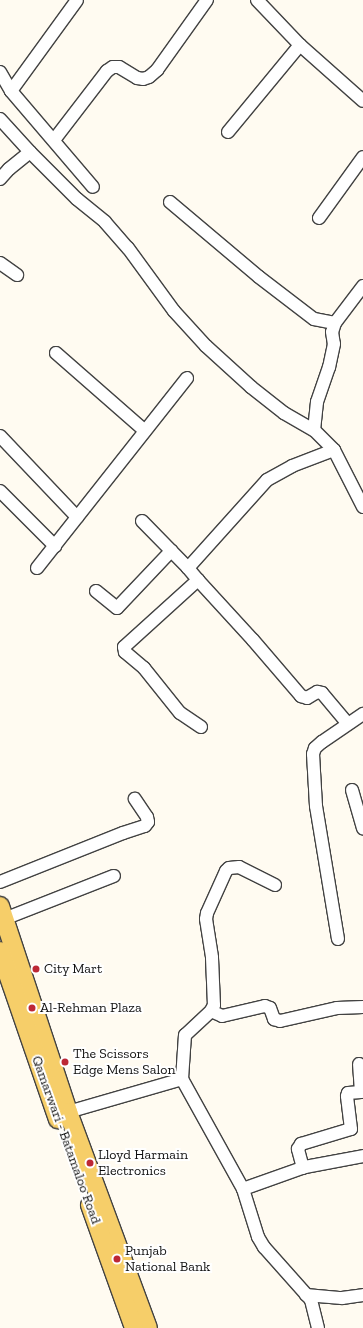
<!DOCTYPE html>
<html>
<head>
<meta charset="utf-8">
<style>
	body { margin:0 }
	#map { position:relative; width:363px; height:1328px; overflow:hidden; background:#fffbf1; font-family:"Zilla Slab",serif }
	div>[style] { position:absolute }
	.roads { filter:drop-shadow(1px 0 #424242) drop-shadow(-1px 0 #424242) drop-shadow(0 1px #424242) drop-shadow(0 -1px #424242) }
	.street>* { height:12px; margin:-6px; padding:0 6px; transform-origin:6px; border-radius:6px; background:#fff }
	.primary>* { height:18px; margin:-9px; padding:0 9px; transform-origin:9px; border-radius:9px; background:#f6ce69 }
	.dots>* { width:11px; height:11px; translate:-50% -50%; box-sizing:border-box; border:2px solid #fff; border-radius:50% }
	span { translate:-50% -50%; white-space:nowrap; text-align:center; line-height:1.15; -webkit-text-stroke:4px #fff; paint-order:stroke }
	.poi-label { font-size:14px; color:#0f0f0f }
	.left { translate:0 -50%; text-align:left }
	.street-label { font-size:14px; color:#0f0f0f }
</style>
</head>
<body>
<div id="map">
	<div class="roads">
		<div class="street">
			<div style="left:257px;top:0;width:62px;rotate:46.3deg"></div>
			<div style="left:300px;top:45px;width:84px;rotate:41.6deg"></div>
			<div style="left:0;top:72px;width:22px;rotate:60deg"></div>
			<div style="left:11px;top:91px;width:126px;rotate:49.5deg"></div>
			<div style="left:11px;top:91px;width:112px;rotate:-54deg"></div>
			<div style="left:0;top:119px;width:45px;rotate:47.7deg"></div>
			<div style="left:30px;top:152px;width:66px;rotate:45deg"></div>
			<div style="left:77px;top:199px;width:36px;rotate:39deg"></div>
			<div style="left:105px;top:222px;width:35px;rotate:49deg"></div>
			<div style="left:128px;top:248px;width:78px;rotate:53.9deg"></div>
			<div style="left:174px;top:311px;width:47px;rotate:47.6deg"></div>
			<div style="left:206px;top:346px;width:61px;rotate:42.3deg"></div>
			<div style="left:251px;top:387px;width:42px;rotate:38.2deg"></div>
			<div style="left:284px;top:413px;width:34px;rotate:30deg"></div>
			<div style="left:228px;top:132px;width:113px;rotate:-50.4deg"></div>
			<div style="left:54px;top:140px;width:87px;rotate:-52.5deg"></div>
			<div style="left:107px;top:71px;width:7px;rotate:-34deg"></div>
			<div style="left:113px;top:67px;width:6px"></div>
			<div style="left:119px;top:67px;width:21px;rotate:31deg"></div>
			<div style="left:137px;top:78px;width:6px;rotate:9deg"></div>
			<div style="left:143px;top:79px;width:6px;rotate:-18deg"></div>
			<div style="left:149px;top:77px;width:11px;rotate:-41deg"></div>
			<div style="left:157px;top:70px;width:86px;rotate:-54.5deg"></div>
			<div style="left:0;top:179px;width:13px;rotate:-48deg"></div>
			<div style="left:9px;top:169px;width:27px;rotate:-39deg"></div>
			<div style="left:170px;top:202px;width:116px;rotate:40.1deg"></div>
			<div style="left:259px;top:277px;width:69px;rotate:37.4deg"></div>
			<div style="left:314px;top:319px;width:21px;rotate:11deg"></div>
			<div style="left:319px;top:218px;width:75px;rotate:-54.2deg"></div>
			<div style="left:0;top:263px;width:21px;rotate:35deg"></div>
			<div style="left:363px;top:286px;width:46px;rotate:127.1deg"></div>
			<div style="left:335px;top:323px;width:9px;rotate:108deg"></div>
			<div style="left:332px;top:332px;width:12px;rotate:81deg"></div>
			<div style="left:334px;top:344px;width:24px;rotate:102deg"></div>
			<div style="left:329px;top:367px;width:37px;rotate:109deg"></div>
			<div style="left:317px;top:402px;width:28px;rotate:96deg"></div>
			<div style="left:314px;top:430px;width:28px;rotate:45deg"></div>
			<div style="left:334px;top:450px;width:64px;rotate:63deg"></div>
			<div style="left:56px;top:353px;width:118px;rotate:41.2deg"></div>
			<div style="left:0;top:436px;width:112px;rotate:46.5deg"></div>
			<div style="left:0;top:491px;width:78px;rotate:45deg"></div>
			<div style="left:142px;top:521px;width:66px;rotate:45.6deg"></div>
			<div style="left:37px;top:568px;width:242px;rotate:-51.7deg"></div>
			<div style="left:198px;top:580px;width:81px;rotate:47.5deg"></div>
			<div style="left:253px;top:640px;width:74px;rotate:49.4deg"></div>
			<div style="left:301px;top:696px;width:6px;rotate:18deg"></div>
			<div style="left:307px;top:698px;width:12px;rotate:-31deg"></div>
			<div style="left:317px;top:692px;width:5px;rotate:11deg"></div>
			<div style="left:322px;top:693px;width:40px;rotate:50deg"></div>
			<div style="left:96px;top:591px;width:27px;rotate:39deg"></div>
			<div style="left:117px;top:608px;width:79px;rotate:-46.5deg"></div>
			<div style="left:201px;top:727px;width:25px;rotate:-146deg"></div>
			<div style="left:180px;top:713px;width:58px;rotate:-128.7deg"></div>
			<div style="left:144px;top:668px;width:25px;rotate:-140deg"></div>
			<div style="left:125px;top:652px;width:5px;rotate:-101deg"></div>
			<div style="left:124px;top:647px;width:100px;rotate:-42.2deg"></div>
			<div style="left:198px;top:580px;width:16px;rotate:-130deg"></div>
			<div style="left:188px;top:568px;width:118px;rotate:-48.1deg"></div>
			<div style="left:267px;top:480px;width:29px;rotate:-29deg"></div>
			<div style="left:292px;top:466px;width:45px;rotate:-20.9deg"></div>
			<div style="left:352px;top:790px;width:40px;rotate:74deg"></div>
			<div style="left:0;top:882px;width:132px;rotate:-21.7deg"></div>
			<div style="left:123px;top:833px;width:23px;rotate:-18deg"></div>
			<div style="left:145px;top:826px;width:5px;rotate:-53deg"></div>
			<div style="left:148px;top:822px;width:5px;rotate:-101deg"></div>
			<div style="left:147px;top:817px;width:22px;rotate:-124deg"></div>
			<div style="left:275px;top:885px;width:40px;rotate:-153.4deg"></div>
			<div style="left:239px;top:867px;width:10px;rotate:174deg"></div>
			<div style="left:229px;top:868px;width:4px;rotate:135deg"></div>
			<div style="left:226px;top:871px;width:46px;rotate:114.3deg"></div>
			<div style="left:207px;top:913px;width:6px;rotate:99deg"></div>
			<div style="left:206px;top:919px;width:39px;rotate:81deg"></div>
			<div style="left:212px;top:958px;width:47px;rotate:87.6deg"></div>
			<div style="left:214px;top:1005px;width:7px;rotate:117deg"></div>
			<div style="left:211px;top:1011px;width:35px;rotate:137deg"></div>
			<div style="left:185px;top:1035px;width:44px;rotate:93.9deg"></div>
			<div style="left:182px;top:1079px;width:126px;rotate:61deg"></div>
			<div style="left:243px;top:1189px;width:50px;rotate:72.6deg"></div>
			<div style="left:258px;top:1237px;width:12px;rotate:59deg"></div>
			<div style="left:264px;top:1247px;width:71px;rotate:48.4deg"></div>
			<div style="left:311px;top:1300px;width:29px;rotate:76deg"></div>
			<div style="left:4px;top:919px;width:118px;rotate:-21.4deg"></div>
			<div style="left:338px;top:939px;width:135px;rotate:-99.4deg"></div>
			<div style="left:316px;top:806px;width:52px;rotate:-93.3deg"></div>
			<div style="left:313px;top:754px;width:6px;rotate:-72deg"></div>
			<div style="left:315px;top:748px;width:9px;rotate:-41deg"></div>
			<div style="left:322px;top:742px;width:50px;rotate:-34.3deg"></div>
			<div style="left:211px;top:1011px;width:12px;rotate:24deg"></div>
			<div style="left:222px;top:1016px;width:44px;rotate:-13.1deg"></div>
			<div style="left:265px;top:1006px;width:5px;rotate:22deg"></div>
			<div style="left:270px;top:1008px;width:12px;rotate:70deg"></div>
			<div style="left:274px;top:1019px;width:6px;rotate:18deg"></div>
			<div style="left:280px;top:1021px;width:58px;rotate:-12.8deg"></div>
			<div style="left:337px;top:1008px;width:26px;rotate:-2deg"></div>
			<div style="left:68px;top:1112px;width:119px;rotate:-16.1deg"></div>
			<div style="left:303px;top:1168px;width:20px;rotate:-105deg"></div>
			<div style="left:298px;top:1149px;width:6px;rotate:-59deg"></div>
			<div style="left:301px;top:1144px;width:52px;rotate:-16.7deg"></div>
			<div style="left:351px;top:1129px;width:33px;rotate:-97deg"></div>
			<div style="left:347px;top:1096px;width:3px;rotate:-72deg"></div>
			<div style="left:348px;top:1093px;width:13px;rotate:-4deg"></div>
			<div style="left:361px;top:1092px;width:28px;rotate:-94deg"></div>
			<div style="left:243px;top:1189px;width:66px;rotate:-19.5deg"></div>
			<div style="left:305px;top:1167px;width:59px;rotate:-10.7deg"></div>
			<div style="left:306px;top:1295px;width:36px;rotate:5deg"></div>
			<div style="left:342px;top:1298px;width:21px;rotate:-8deg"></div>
		</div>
		<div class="primary">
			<div style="left:0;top:906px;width:217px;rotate:71.7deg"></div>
			<div style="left:68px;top:1112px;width:230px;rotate:69.7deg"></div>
			<div style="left:0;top:951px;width:178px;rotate:71deg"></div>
			<div style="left:90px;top:1205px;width:131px;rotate:70.3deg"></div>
		</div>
	</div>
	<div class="dots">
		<div style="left:36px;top:969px;background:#bd2835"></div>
		<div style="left:32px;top:1008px;background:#bd2835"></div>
		<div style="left:65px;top:1062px;background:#bd2835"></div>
		<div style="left:90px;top:1163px;background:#bd2835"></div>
		<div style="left:117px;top:1259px;background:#bd2835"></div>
	</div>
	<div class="poi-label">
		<span class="left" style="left:44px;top:969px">City Mart</span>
		<span class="left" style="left:40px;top:1008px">Al-Rehman Plaza</span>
		<span class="left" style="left:73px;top:1062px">The Scissors<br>Edge Mens Salon</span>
		<span class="left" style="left:98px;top:1163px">Lloyd Harmain<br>Electronics</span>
		<span class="left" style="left:125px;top:1259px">Punjab<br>National Bank</span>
	</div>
	<div class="street-label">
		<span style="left:66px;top:1140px;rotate:70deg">Qamarwari - Batamaloo Road</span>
	</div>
</div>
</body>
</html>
